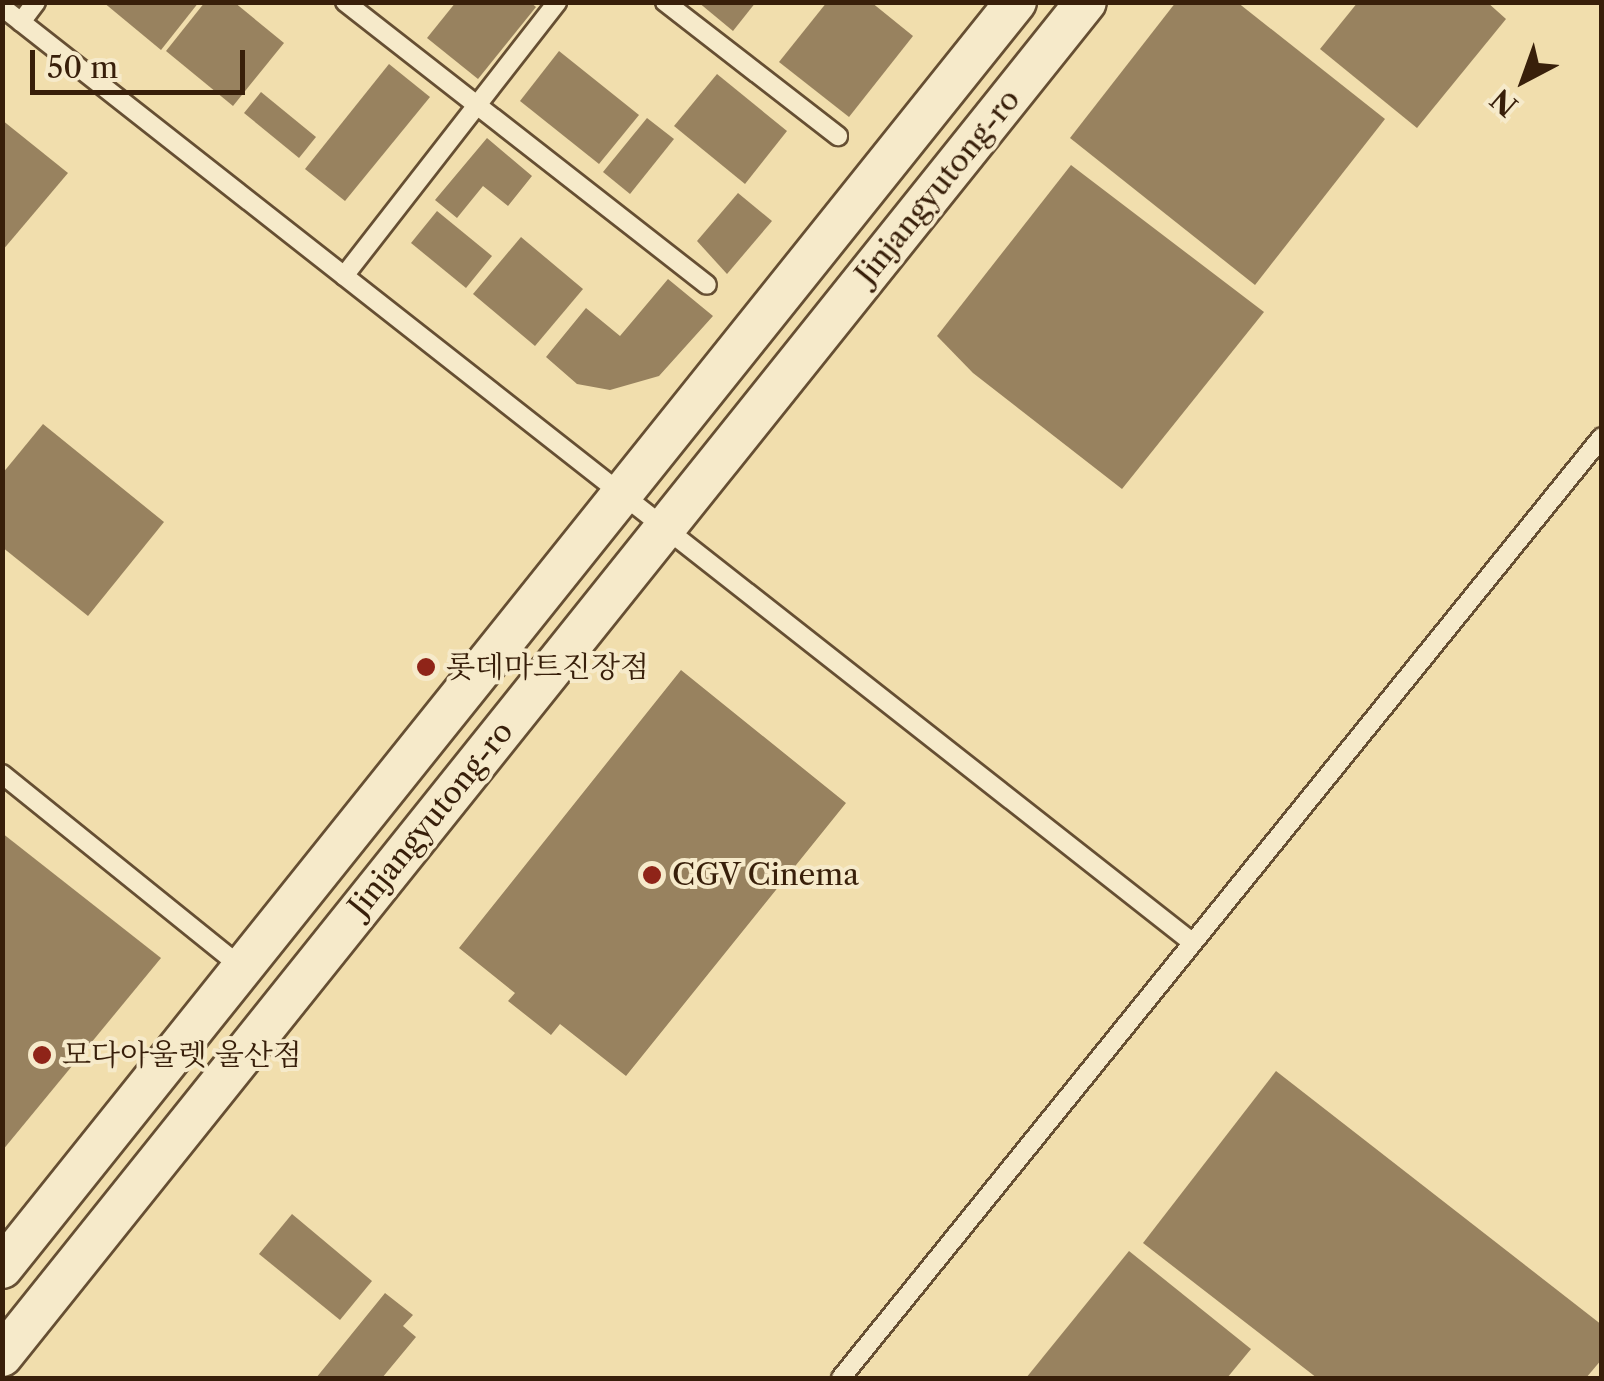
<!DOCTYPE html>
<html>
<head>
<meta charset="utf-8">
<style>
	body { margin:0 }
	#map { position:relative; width:1604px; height:1381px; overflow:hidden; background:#f1dead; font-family:"Libre Caslon Text","Noto Serif KR",serif }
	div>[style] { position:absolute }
	.building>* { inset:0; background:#98825f }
	.roads { filter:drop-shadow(2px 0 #664f33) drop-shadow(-2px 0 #664f33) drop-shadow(0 2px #664f33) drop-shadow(0 -2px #664f33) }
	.service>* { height:18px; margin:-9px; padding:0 9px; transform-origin:9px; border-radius:9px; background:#f6eaca }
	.tertiary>* { height:40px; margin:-20px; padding:0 20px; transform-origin:20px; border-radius:20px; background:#f6eaca }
	.dots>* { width:28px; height:28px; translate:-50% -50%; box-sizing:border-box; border:5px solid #f6eaca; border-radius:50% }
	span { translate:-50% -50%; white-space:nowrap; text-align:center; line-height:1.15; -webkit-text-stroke:8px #f6eaca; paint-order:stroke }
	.street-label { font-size:30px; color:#381f0a }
	.poi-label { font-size:30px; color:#381f0a }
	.left { translate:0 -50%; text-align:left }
	.frame { position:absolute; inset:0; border:5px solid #381f0a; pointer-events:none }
	.north { position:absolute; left:1474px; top:30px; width:100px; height:100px; -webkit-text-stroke:8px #f6eaca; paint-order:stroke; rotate:221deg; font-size:28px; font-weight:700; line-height:40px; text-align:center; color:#381f0a }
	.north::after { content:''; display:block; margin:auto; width:35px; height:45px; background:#381f0a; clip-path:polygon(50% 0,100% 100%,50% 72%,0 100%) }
	.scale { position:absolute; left:30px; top:50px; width:215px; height:45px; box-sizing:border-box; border:5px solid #381f0a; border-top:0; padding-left:12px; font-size:30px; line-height:35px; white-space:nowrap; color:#381f0a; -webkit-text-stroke:8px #f6eaca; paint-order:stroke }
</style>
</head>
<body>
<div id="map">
	<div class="building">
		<div style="clip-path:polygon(103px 2px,199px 2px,161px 50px)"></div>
		<div style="clip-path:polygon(205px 2px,234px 2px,284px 43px,233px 106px,166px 51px)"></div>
		<div style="clip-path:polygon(456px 2px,530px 2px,536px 7px,478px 79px,427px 38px)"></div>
		<div style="clip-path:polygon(698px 2px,756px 2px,733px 31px)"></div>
		<div style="clip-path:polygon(827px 2px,871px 2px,913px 36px,849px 117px,779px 62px)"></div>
		<div style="clip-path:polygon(1176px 2px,1237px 2px,1385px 119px,1255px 285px,1070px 138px)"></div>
		<div style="clip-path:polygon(1358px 2px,1487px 2px,1506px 19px,1417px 128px,1320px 49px)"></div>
		<div style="clip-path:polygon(559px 51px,639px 115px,599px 164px,520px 101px)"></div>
		<div style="clip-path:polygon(389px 64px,430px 97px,345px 201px,305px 169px)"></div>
		<div style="clip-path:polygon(717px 74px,787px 131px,745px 184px,674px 126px)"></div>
		<div style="clip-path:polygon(261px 92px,316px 137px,299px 158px,244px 113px)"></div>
		<div style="clip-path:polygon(647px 118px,674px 139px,630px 194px,603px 172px)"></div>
		<div style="clip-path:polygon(2px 120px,68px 173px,2px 251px)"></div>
		<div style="clip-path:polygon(487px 138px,532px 176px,508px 206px,483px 186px,457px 218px,435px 200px)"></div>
		<div style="clip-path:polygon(1071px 165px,1264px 312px,1122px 489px,973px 373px,937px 336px)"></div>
		<div style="clip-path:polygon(738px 193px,772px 221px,727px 274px,697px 241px)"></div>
		<div style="clip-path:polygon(437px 211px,492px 256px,466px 288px,411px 243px)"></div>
		<div style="clip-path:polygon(521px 237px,583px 289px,535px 346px,473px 294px)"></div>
		<div style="clip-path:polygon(668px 279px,713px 316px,659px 376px,610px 390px,577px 384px,546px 357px,586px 308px,620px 336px)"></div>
		<div style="clip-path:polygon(43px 424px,164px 522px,88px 616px,2px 547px,2px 474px)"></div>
		<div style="clip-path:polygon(681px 670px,846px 803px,626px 1076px,560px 1024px,551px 1035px,508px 1001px,515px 993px,459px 948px)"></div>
		<div style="clip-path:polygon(2px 833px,161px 958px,2px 1151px)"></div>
		<div style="clip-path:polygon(1276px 1071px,1602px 1325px,1602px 1359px,1586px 1378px,1317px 1378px,1143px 1243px)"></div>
		<div style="clip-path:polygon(292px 1214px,372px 1281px,340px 1320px,259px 1254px)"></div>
		<div style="clip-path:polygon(1129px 1251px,1251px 1349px,1227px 1378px,1026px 1378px)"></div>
		<div style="clip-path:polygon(385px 1293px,413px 1315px,403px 1326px,416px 1337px,382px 1378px,316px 1378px)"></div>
	</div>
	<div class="roads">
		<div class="service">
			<div style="left:345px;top:2px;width:459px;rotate:38deg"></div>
			<div style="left:665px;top:2px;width:219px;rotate:37.8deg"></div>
			<div style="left:2px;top:7px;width:1513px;rotate:38.16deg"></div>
			<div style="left:21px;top:22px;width:25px;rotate:-53deg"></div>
			<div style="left:344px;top:276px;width:347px;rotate:-52.1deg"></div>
			<div style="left:2px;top:774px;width:309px;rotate:38.9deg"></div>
			<div style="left:841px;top:1378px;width:1210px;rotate:-51.04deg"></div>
		</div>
		<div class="tertiary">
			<div style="left:2px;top:1268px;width:1622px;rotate:-51.31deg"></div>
			<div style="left:2px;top:1356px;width:1734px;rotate:-51.32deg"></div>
		</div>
	</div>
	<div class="dots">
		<div style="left:426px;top:667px;background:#8f2418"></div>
		<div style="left:652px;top:875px;background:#8f2418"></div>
		<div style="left:42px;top:1055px;background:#8f2418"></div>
	</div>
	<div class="street-label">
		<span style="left:938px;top:187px;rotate:-51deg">Jinjangyutong-ro</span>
		<span style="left:431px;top:819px;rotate:-51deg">Jinjangyutong-ro</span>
	</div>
	<div class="poi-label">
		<span class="left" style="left:446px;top:667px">롯데마트진장점</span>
		<span class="left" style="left:672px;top:875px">CGV Cinema</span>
		<span class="left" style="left:62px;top:1055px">모다아울렛 울산점</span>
	</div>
	<div class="frame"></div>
	<div class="north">N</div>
	<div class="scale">50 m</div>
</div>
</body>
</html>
